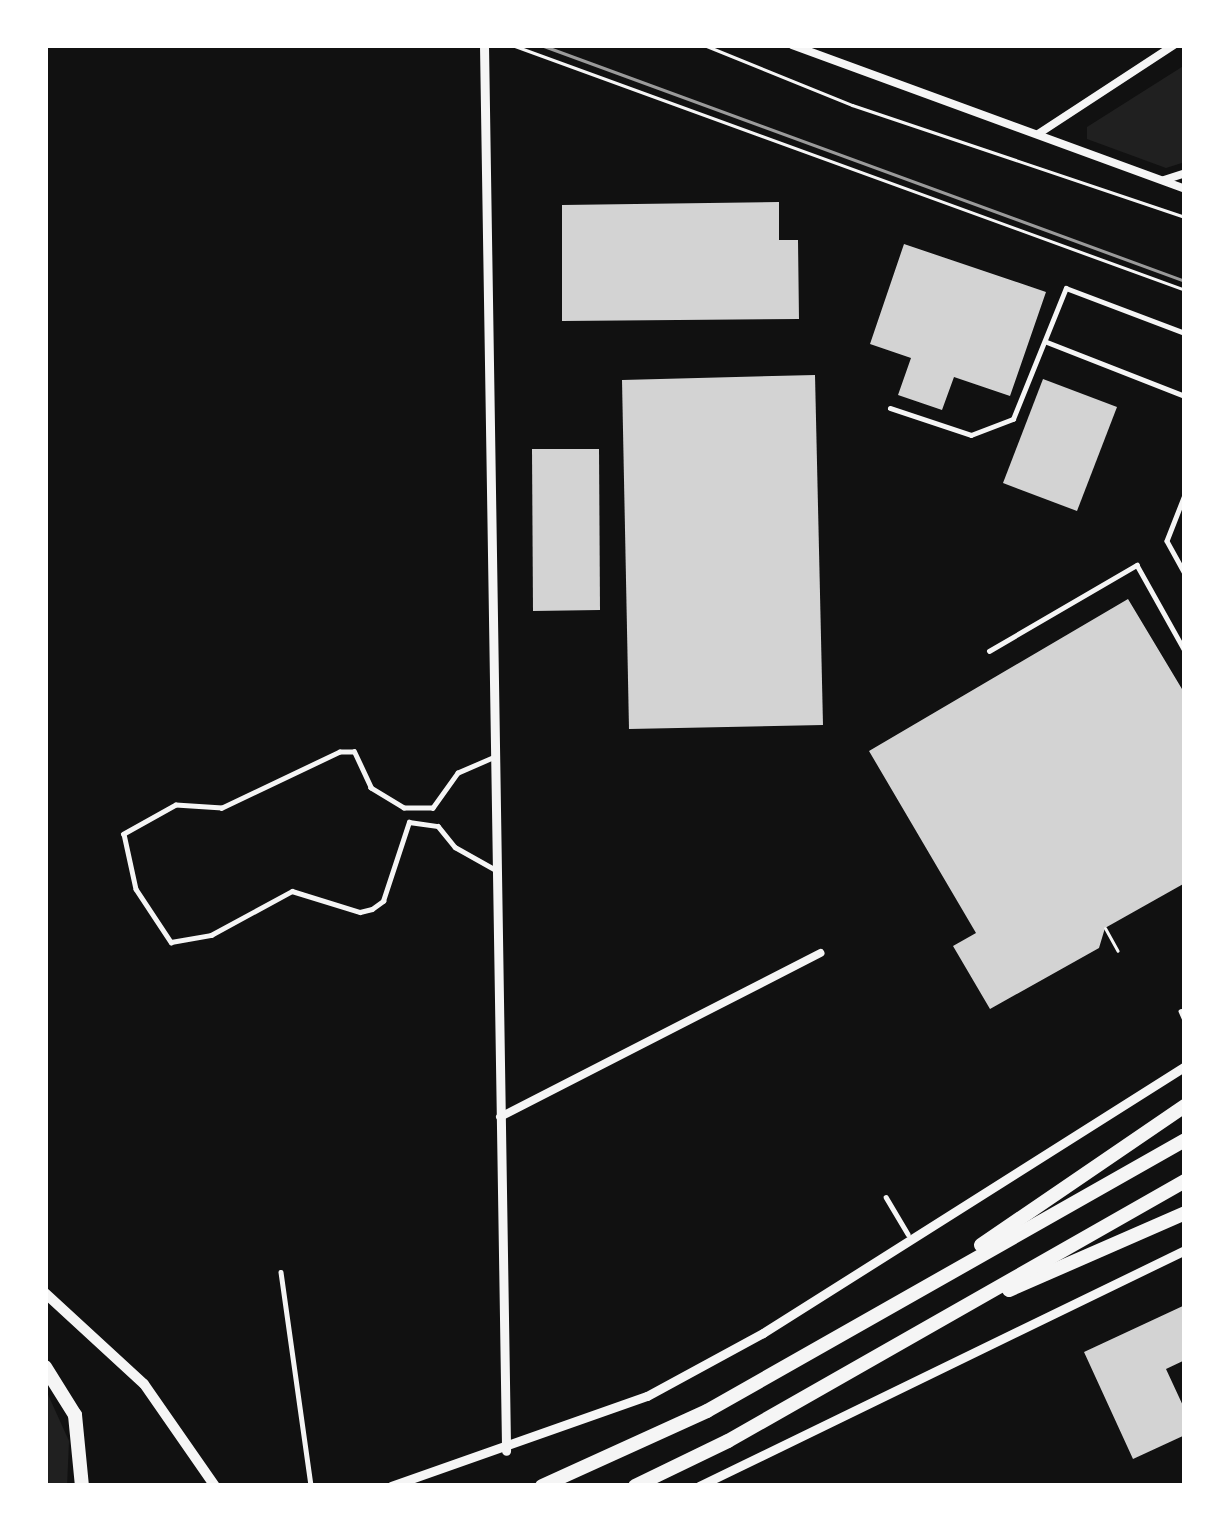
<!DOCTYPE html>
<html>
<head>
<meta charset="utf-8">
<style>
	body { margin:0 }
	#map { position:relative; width:1230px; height:1531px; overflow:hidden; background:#111; font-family:"Noto Sans",sans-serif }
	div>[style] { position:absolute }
	.green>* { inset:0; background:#202020 }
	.building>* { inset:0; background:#d3d3d3 }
	.path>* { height:3px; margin:-1.5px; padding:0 1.5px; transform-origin:1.5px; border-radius:1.5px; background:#f5f5f5 }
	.service>* { height:4.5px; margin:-2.25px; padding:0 2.25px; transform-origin:2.25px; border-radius:2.25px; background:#f5f5f5 }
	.minor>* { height:8px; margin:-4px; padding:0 4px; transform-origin:4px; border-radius:4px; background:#f5f5f5 }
	.tertiary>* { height:9px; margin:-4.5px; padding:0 4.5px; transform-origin:4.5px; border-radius:4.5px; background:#f5f5f5 }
	.secondary>* { height:10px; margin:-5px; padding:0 5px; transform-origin:5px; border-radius:5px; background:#f5f5f5 }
	.motorway>* { height:14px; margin:-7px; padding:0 7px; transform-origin:7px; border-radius:7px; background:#f5f5f5 }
	.tram>* { height:3px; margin:-1.5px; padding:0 1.5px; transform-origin:1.5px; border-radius:1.5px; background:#9a9a9a }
	span { translate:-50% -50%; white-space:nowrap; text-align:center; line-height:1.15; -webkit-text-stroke:12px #fff; paint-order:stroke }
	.frame { position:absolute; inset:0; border:48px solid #fff; pointer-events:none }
</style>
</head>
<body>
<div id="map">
	<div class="green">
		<div style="clip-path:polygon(1185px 65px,1185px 162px,1166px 168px,1087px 139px,1087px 127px)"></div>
		<div style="clip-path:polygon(45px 1388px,69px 1441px,67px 1486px,45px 1486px)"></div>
	</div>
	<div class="building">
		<div style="clip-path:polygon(779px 202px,779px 240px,798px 240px,799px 319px,562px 321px,562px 205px)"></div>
		<div style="clip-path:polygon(904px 244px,1046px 292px,1010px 396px,954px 377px,942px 410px,898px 395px,911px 358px,870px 344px)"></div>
		<div style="clip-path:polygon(815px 375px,823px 725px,629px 729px,622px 380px)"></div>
		<div style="clip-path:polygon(1043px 379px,1117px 407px,1077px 511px,1003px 483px)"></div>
		<div style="clip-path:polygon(532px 449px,599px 449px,600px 610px,533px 611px)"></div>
		<div style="clip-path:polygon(1128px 599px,1185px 694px,1185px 883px,1105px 928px,1099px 948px,990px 1009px,953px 946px,976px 933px,869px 751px)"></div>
		<div style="clip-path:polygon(1185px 1305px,1185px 1360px,1166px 1369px,1185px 1410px,1185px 1435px,1133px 1459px,1084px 1352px)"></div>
	</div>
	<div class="path">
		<div style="left:512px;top:45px;width:716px;rotate:20deg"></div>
		<div style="left:704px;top:45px;width:160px;rotate:22.1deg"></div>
		<div style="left:852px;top:105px;width:351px;rotate:18.6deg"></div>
		<div style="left:1105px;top:928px;width:26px;rotate:61deg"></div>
	</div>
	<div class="service">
		<div style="left:1047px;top:342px;width:148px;rotate:21.4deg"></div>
		<div style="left:890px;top:408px;width:85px;rotate:18.4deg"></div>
		<div style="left:971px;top:435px;width:45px;rotate:-20.9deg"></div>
		<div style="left:1013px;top:419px;width:141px;rotate:-68deg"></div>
		<div style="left:1066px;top:288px;width:127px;rotate:20.7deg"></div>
		<div style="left:1185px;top:495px;width:49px;rotate:111.4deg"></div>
		<div style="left:1167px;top:541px;width:37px;rotate:61deg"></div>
		<div style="left:989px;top:651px;width:171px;rotate:-30.2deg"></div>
		<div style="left:1137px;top:565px;width:98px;rotate:60.8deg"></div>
		<div style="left:495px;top:757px;width:40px;rotate:156.6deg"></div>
		<div style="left:458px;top:773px;width:43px;rotate:125.5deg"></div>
		<div style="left:433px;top:808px;width:29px;rotate:180deg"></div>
		<div style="left:404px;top:808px;width:39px;rotate:-149deg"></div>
		<div style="left:371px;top:788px;width:40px;rotate:-115deg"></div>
		<div style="left:354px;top:752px;width:14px;rotate:180deg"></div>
		<div style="left:340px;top:752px;width:131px;rotate:154.6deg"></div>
		<div style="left:222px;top:808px;width:46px;rotate:-176.3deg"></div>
		<div style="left:176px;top:805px;width:60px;rotate:150.9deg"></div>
		<div style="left:124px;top:834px;width:56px;rotate:77.7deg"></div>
		<div style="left:136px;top:889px;width:64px;rotate:56.6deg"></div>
		<div style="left:171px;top:942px;width:41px;rotate:-9.9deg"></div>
		<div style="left:211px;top:935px;width:92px;rotate:-28.5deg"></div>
		<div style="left:292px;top:891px;width:71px;rotate:17.2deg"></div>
		<div style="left:360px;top:912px;width:12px;rotate:-14deg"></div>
		<div style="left:372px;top:909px;width:14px;rotate:-36deg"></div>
		<div style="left:383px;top:901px;width:83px;rotate:-71.8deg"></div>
		<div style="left:409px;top:822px;width:29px;rotate:8deg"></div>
		<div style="left:438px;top:826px;width:27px;rotate:51deg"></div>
		<div style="left:455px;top:847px;width:47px;rotate:29.3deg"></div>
		<div style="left:1181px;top:1011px;width:10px;rotate:66deg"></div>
		<div style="left:886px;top:1197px;width:43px;rotate:59.3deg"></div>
		<div style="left:281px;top:1272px;width:216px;rotate:82deg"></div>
	</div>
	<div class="minor">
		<div style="left:792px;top:45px;width:419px;rotate:20.1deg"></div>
		<div style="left:1038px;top:134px;width:163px;rotate:-33.2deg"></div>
		<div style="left:1164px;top:180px;width:22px;rotate:-18deg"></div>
		<div style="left:500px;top:1117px;width:360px;rotate:-27.1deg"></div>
	</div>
	<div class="tertiary">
		<div style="left:484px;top:45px;width:1406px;rotate:89.1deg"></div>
		<div style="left:391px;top:1486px;width:271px;rotate:-19.4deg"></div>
		<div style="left:647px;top:1396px;width:132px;rotate:-28.5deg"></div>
		<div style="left:763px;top:1333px;width:499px;rotate:-32.3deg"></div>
		<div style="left:699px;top:1486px;width:540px;rotate:-25.9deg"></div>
	</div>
	<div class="secondary">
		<div style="left:45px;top:1293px;width:134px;rotate:42.6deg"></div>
		<div style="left:144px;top:1384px;width:124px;rotate:55.2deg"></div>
	</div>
	<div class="motorway">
		<div style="left:981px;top:1245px;width:247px;rotate:-34.3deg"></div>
		<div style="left:1009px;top:1290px;width:192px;rotate:-23.6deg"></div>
		<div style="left:45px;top:1367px;width:57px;rotate:58deg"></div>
		<div style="left:75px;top:1415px;width:71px;rotate:84.4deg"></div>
		<div style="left:542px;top:1486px;width:181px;rotate:-24.4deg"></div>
		<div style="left:707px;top:1411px;width:549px;rotate:-29.55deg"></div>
		<div style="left:635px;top:1486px;width:103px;rotate:-25.8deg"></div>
		<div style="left:728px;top:1441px;width:526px;rotate:-29.64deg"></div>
	</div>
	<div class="tram">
		<div style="left:541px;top:45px;width:686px;rotate:20.13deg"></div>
	</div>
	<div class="frame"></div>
</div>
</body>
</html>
